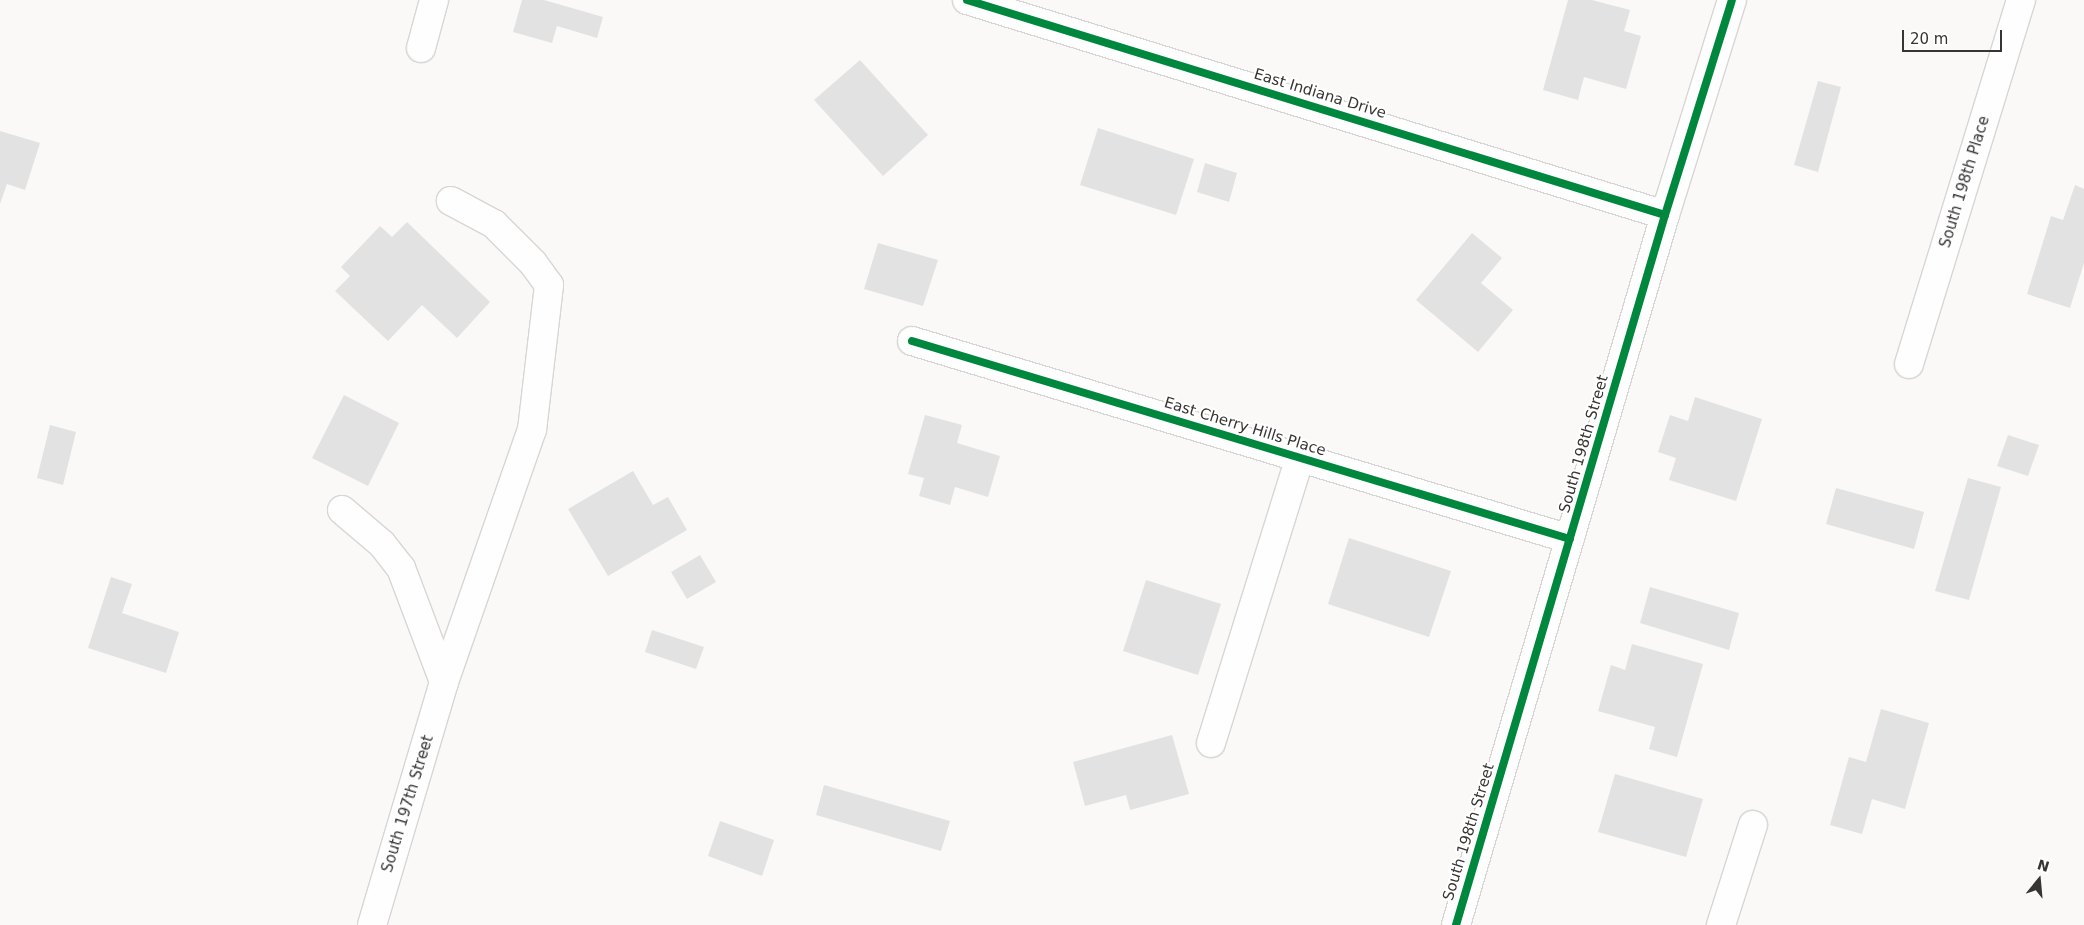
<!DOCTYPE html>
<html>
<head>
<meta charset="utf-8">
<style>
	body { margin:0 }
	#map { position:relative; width:2084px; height:925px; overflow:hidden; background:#fbf9f7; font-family:"DejaVu Sans",sans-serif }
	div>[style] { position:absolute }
	.building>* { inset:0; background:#e3e2e2 }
	.roads { filter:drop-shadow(1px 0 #d7d6d4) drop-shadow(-1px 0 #d7d6d4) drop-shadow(0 1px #d7d6d4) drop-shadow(0 -1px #d7d6d4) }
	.minor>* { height:28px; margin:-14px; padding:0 14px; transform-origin:14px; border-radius:14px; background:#fefefe }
	.cycleway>* { height:8px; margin:-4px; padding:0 4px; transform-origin:4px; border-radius:4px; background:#00873e }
	span { translate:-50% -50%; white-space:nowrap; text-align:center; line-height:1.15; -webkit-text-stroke:4px #fff; paint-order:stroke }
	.street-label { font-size:15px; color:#373534 }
	.north { position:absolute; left:2014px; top:855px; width:50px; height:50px; -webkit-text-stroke:4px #fff; paint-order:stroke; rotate:17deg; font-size:14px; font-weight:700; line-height:20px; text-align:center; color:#373534 }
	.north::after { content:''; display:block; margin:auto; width:18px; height:22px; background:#373534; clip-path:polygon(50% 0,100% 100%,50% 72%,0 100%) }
	.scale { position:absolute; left:1902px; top:30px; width:100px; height:22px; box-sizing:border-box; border:2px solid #373534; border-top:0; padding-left:6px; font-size:15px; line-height:18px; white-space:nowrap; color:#373534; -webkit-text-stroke:4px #fff; paint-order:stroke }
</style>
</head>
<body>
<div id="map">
	<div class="building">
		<div style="clip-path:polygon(522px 0,544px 0,603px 17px,597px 38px,557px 26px,552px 43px,513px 32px)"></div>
		<div style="clip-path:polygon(1568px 0,1592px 0,1630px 10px,1624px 31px,1641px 36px,1626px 89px,1584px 77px,1578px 100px,1543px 90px)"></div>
		<div style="clip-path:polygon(860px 60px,928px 135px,883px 176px,814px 100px)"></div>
		<div style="clip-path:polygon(1818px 81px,1841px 87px,1818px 172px,1794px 165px)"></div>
		<div style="clip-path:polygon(1098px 128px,1194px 159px,1176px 215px,1080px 185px)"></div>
		<div style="clip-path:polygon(0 131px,40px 143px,25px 190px,7px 184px,0 204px)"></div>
		<div style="clip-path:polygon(1205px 163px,1237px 173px,1229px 202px,1197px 192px)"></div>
		<div style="clip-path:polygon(2075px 185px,2084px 189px,2084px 263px,2070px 308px,2027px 294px,2051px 216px,2063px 220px)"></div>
		<div style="clip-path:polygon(407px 222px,490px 302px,457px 338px,422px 305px,388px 341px,335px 291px,350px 276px,341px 267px,380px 226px,392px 237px)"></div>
		<div style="clip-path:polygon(1472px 233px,1502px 258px,1481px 283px,1513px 310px,1478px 352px,1416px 300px)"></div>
		<div style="clip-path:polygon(878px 243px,938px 260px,923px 306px,864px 289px)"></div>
		<div style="clip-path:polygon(344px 395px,399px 423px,368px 486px,312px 458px)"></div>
		<div style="clip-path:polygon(1695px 397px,1762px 419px,1736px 501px,1669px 480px,1676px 458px,1658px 452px,1670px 415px,1688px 421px)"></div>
		<div style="clip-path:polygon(925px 415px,962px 425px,957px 443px,1000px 456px,988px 497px,955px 487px,950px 505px,919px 496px,924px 478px,908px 474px)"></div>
		<div style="clip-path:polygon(50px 425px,76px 432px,63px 485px,37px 478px)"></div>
		<div style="clip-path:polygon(2008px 435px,2039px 445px,2028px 476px,1997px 466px)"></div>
		<div style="clip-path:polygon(633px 471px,653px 505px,668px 497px,687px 530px,608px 576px,568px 509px)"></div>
		<div style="clip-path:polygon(1968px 478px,2001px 487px,1969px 600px,1935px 591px)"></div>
		<div style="clip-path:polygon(1836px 488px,1924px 512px,1914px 549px,1826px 524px)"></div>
		<div style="clip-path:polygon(1349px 538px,1451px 571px,1429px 637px,1328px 604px)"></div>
		<div style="clip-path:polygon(700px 555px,716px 582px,687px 599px,671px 572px)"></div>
		<div style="clip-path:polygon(111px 577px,132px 584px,122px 613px,179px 632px,166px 673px,88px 648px)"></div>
		<div style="clip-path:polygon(1146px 580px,1221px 604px,1198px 675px,1123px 651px)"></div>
		<div style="clip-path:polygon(1650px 587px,1739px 613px,1729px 650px,1640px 623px)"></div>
		<div style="clip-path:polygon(652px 630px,704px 647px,696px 669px,645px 652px)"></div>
		<div style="clip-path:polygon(1632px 644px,1703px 664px,1677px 757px,1649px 749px,1655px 727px,1598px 711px,1611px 665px,1625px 670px)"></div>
		<div style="clip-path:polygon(1881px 709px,1929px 723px,1905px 809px,1872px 799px,1862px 834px,1830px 825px,1849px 757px,1866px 762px)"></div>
		<div style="clip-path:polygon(1172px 735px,1189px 794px,1130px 810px,1126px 795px,1085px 806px,1073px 762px)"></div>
		<div style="clip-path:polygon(1615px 774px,1703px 799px,1686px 857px,1598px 832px)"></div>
		<div style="clip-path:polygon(824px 785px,950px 821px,941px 851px,816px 815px)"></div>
		<div style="clip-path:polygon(720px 821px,774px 840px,762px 876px,708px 856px)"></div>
	</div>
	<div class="roads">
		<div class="minor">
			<div style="left:967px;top:0;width:730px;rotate:17.12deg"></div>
			<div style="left:421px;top:48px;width:50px;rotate:-74.8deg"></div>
			<div style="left:912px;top:341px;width:687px;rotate:16.75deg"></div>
			<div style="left:1909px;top:364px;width:381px;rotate:-72.9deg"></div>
			<div style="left:342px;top:510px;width:52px;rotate:40.4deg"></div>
			<div style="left:382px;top:544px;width:31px;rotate:52deg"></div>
			<div style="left:401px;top:568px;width:122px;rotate:69.3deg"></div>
			<div style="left:1211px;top:743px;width:299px;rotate:-72.7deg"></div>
			<div style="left:372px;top:925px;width:253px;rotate:-73.5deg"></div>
			<div style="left:444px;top:682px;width:267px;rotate:-70.8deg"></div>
			<div style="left:532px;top:430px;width:146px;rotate:-83.3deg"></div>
			<div style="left:549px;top:285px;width:27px;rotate:-126deg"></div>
			<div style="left:533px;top:263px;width:55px;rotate:-135deg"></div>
			<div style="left:494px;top:224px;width:49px;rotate:-151.9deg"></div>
			<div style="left:1456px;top:925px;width:740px;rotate:-73.6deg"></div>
			<div style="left:1665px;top:215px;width:225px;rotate:-72.7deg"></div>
			<div style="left:1721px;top:925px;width:105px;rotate:-72.3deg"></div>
		</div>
	</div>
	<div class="cycleway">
		<div style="left:967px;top:0;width:730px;rotate:17.12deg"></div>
		<div style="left:912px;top:341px;width:687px;rotate:16.75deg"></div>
		<div style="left:1456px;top:925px;width:740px;rotate:-73.6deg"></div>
		<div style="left:1665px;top:215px;width:225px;rotate:-72.7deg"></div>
	</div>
	<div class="street-label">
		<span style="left:1320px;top:94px;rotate:17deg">East Indiana Drive</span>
		<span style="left:1965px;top:182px;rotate:-73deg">South 198th Place</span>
		<span style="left:1245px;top:427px;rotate:17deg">East Cherry Hills Place</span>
		<span style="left:1584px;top:444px;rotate:-74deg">South 198th Street</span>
		<span style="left:408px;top:804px;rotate:-73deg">South 197th Street</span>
		<span style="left:1469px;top:832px;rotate:-73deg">South 198th Street</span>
	</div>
	<div class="north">N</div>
	<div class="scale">20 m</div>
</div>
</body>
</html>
